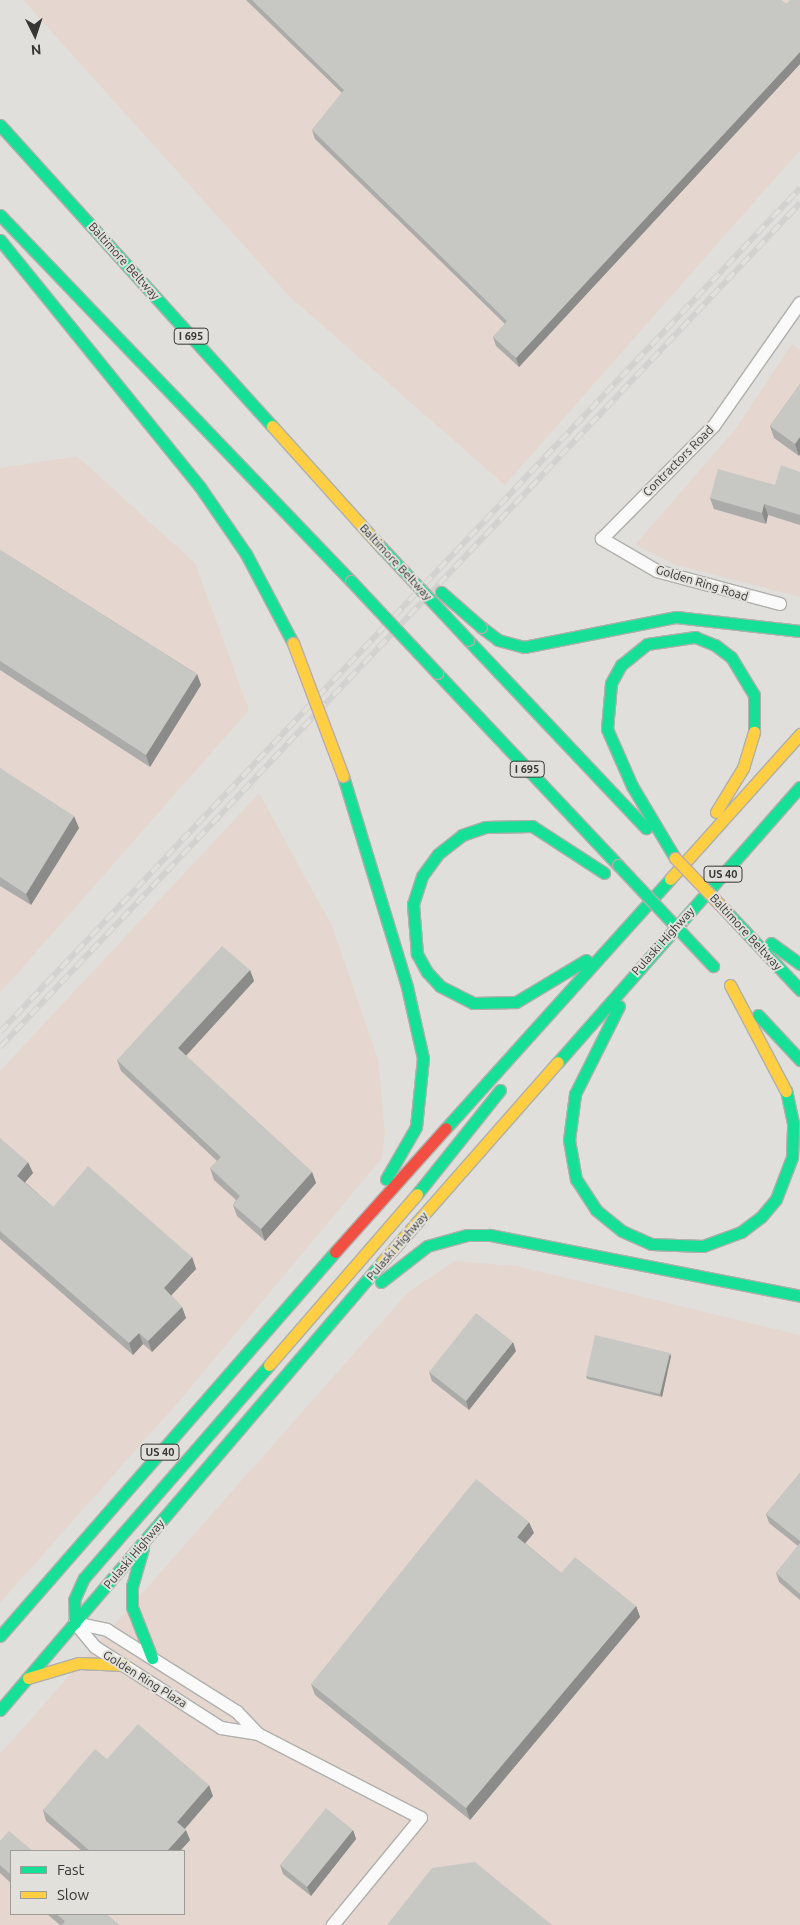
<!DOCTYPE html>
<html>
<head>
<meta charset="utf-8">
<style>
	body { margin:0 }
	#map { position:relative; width:800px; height:1925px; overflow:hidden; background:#e0dfdb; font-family:Ubuntu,sans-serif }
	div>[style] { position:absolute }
	.commercial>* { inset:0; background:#e5d7d0 }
	.roads { filter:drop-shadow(1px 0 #afafac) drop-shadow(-1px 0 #afafac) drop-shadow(0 1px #afafac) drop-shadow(0 -1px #afafac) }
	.street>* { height:12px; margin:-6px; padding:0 6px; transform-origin:6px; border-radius:6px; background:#fafafa }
	.fast>* { height:11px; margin:-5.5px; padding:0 5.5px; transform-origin:5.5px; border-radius:5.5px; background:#16e098 }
	.slow>* { height:11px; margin:-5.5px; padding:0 5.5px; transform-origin:5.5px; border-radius:5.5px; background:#ffcf43 }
	.jam>* { height:11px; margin:-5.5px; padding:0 5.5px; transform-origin:5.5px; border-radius:5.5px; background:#f24e42 }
	.rail>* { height:5.5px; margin-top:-2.75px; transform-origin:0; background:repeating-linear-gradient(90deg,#e1e0da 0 11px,#d1d1d0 0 22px); box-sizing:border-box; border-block:1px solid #d1d1d0 }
	.bridges { filter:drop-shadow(1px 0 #baabad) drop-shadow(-1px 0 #baabad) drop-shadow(0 1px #baabad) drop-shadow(0 -1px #baabad) }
	.fast-bridge>* { height:11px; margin:-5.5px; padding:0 5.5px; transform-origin:5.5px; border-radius:5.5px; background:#16e098 }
	.slow-bridge>* { height:11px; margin:-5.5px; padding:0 5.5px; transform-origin:5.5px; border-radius:5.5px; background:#ffcf43 }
	.wall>* { inset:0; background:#ababa9 }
	.shaded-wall>* { inset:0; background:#8b8b89 }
	.building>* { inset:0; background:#c7c7c4 }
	span { translate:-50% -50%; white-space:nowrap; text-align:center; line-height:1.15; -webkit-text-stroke:4px #e1e0da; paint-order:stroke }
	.shield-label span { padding:1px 4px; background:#e1e0da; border:1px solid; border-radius:4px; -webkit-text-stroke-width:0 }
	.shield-label { font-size:11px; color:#373634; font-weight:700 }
	.street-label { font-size:12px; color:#373634 }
	.legend { position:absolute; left:10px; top:1850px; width:175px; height:65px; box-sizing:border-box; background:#e1e0da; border:1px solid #9d9c98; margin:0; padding:6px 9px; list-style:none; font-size:15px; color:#373634 }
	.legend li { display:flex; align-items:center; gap:10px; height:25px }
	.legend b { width:25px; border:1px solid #9d9c98 }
	.north { position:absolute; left:10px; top:10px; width:50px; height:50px; -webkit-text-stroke:4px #e1e0da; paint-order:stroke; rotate:176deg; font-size:14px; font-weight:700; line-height:20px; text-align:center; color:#373634 }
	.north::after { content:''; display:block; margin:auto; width:18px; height:22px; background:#373634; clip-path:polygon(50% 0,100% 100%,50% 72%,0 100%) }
</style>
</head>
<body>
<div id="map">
	<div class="commercial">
		<div style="clip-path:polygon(23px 0,800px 0,800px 150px,505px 485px,290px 297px)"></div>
		<div style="clip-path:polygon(792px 344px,800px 350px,800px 597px,676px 565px,635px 545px,737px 427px)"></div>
		<div style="clip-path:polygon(77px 456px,195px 563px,249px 710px,0 993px,0 468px)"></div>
		<div style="clip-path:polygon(259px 793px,332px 926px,378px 1059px,385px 1133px,382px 1158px,181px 1399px,0 1603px,0 1071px)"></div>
		<div style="clip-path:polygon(evenodd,455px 1261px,517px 1266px,800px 1335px,800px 1925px,0 1925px,0 1754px,408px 1292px,455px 1261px,11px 1851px,184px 1851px,184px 1914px,11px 1914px,11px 1851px)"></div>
	</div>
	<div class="roads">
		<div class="street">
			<div style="left:780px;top:604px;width:127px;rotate:-165deg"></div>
			<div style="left:657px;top:571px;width:64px;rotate:-149.8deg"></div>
			<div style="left:602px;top:539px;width:159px;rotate:-45.3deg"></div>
			<div style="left:714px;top:426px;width:150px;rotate:-55deg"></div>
			<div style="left:75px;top:1623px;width:31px;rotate:50deg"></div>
			<div style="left:95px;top:1647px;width:150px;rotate:32.7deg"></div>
			<div style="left:221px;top:1728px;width:37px;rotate:9deg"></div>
			<div style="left:258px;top:1734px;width:183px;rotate:27.3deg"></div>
			<div style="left:421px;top:1818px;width:139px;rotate:129.4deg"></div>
			<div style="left:75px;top:1623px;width:33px;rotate:12deg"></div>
			<div style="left:107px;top:1630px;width:154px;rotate:32.2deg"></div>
			<div style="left:237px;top:1712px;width:30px;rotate:46deg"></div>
		</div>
		<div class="fast">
			<div style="left:0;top:125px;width:406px;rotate:47.9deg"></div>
			<div style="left:0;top:215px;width:507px;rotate:46.2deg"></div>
			<div style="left:0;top:240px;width:318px;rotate:51deg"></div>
			<div style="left:200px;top:487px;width:81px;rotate:55.5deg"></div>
			<div style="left:246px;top:554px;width:101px;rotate:62.2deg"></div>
			<div style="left:481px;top:627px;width:21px;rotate:37deg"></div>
			<div style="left:498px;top:640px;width:27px;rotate:15deg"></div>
			<div style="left:524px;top:647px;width:155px;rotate:-11.2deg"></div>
			<div style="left:676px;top:617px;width:125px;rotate:6.4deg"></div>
			<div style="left:468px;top:640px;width:259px;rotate:46.6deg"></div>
			<div style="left:437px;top:673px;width:264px;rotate:46.7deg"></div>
			<div style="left:343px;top:776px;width:220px;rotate:73.1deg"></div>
			<div style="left:407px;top:987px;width:73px;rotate:77.3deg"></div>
			<div style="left:423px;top:1058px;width:69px;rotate:95.8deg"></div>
			<div style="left:416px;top:1127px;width:60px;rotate:120deg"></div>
			<div style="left:675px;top:858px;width:84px;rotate:-120.8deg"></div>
			<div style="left:632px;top:786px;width:62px;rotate:-113.7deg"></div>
			<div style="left:607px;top:729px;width:46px;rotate:-85deg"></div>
			<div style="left:611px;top:683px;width:21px;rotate:-61deg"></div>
			<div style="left:621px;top:665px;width:33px;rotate:-39deg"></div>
			<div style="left:647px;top:644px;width:49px;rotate:-8.3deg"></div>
			<div style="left:695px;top:637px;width:22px;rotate:22deg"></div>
			<div style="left:715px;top:645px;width:20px;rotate:37deg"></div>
			<div style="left:731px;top:657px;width:44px;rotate:58.8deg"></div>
			<div style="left:754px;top:695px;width:37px;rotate:90deg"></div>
			<div style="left:725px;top:910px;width:110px;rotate:46.8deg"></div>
			<div style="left:771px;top:943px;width:36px;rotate:36deg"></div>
			<div style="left:586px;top:960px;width:82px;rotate:149deg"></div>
			<div style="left:516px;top:1002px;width:43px;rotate:178.7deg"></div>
			<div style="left:473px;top:1003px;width:37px;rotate:-153deg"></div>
			<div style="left:440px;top:986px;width:19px;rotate:-133deg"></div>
			<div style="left:427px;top:972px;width:21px;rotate:-119deg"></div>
			<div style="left:417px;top:954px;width:50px;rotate:-94.6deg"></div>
			<div style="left:413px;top:904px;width:29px;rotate:-72deg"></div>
			<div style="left:422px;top:876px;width:27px;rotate:-54deg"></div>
			<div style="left:438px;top:854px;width:31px;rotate:-38deg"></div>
			<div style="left:462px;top:835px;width:24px;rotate:-19deg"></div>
			<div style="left:485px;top:827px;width:47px;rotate:-1.2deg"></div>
			<div style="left:532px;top:826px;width:86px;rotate:33.1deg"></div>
			<div style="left:619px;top:1006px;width:98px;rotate:116.6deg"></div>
			<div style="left:575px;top:1094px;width:46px;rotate:97.4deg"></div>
			<div style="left:569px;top:1140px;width:40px;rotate:80deg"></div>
			<div style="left:576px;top:1179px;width:37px;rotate:57deg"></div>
			<div style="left:596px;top:1210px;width:33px;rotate:39deg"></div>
			<div style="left:622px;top:1231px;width:32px;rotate:24deg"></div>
			<div style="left:651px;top:1244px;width:52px;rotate:2.2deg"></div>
			<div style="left:703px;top:1246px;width:40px;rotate:-20.2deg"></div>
			<div style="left:741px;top:1232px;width:25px;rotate:-37deg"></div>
			<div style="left:761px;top:1217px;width:23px;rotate:-50deg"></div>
			<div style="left:776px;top:1199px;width:45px;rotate:-69.1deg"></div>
			<div style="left:792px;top:1157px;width:34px;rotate:-88deg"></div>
			<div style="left:793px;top:1123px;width:33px;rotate:-102deg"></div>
			<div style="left:758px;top:1015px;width:62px;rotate:47deg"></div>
			<div style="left:558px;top:1062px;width:366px;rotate:-48.7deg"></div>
			<div style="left:446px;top:1128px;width:335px;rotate:-48deg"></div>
			<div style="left:417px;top:1194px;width:133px;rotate:-51.4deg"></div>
			<div style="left:381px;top:1282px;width:58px;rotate:-38deg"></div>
			<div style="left:427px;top:1246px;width:41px;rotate:-15.4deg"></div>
			<div style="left:467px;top:1235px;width:23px"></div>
			<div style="left:490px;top:1235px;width:316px;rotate:11.1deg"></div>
			<div style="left:143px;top:1548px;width:40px;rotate:106deg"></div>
			<div style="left:132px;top:1586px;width:21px;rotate:90deg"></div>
			<div style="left:132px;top:1607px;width:55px;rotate:68.6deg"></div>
			<div style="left:75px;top:1623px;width:23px;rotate:-92deg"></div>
			<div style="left:74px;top:1600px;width:24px;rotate:-66deg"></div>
			<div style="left:84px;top:1578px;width:282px;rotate:-49deg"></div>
			<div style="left:0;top:1636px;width:510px;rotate:-48.9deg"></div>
			<div style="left:0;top:1710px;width:589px;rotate:-49.55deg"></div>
		</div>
		<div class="slow">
			<div style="left:272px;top:426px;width:164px;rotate:48deg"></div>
			<div style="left:716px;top:812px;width:52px;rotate:-58.5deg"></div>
			<div style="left:743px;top:768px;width:38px;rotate:-73deg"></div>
			<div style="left:670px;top:879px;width:195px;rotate:-48.1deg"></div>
			<div style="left:730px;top:985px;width:120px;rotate:62.2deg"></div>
			<div style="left:382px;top:1262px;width:266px;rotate:-48.7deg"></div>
			<div style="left:269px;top:1365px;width:226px;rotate:-49.1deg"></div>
			<div style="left:28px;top:1678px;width:53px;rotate:-16.4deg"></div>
			<div style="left:79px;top:1663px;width:45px;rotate:2.5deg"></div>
		</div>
		<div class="jam">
			<div style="left:335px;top:1252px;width:166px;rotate:-48.2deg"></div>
		</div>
	</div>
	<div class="rail">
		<div style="left:0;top:1032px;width:1163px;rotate:-46.53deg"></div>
		<div style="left:0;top:1047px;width:1163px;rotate:-46.53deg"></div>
	</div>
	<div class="bridges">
		<div class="fast-bridge">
			<div style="left:382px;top:548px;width:126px;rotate:46.9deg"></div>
			<div style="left:351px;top:581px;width:126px;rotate:46.9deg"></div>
			<div style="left:441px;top:592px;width:53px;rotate:41.2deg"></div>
			<div style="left:618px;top:865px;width:139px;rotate:46.8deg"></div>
		</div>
		<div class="slow-bridge">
			<div style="left:293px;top:643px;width:142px;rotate:69.4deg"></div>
			<div style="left:675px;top:858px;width:72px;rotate:46.1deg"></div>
		</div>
	</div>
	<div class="wall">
		<div style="clip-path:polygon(246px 0,781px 0,786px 4px,800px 0,800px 64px,519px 367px,496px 346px,493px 337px,505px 324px,315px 139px,312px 130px,342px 93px)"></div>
		<div style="clip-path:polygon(800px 384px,800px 454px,799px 456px,774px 438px,770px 426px)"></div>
		<div style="clip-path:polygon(800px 472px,800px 525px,768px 515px,766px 524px,714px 509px,710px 498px,775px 485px)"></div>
		<div style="clip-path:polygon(0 550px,197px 674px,201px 685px,150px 767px,0 670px)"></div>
		<div style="clip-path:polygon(0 768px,79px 828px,31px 905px,0 886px)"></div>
		<div style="clip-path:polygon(250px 970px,254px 981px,186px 1056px,312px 1172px,316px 1183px,265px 1241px,237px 1216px,233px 1205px,236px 1200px,214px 1180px,210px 1168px,217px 1161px,121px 1071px,117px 1060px)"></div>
		<div style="clip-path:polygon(0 1138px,33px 1173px,25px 1182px,53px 1207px,192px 1257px,196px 1269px,171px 1295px,182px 1307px,186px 1318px,152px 1352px,143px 1344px,133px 1355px,0 1239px)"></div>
		<div style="clip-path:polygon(516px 1351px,469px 1410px,432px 1381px,429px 1372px)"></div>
		<div style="clip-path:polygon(671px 1356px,662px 1397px,587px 1379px,586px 1376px)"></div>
		<div style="clip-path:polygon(800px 1473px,800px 1600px,779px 1582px,776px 1573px,798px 1546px,769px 1523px,766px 1514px)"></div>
		<div style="clip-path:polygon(534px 1533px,525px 1543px,561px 1573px,636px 1606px,640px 1617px,470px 1820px,315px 1695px,311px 1684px)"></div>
		<div style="clip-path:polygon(107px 1759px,213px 1796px,185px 1829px,190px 1840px,180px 1851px,82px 1851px,46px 1821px,43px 1810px)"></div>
		<div style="clip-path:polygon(353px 1830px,356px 1839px,311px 1896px,283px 1874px,280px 1865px)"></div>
		<div style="clip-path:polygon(0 1841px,11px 1851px,11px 1883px,0 1873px)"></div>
		<div style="clip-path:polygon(47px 1914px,106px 1914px,119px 1925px,60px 1925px)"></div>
	</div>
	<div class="shaded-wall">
		<div style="clip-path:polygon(800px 52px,800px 64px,519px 367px,516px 358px)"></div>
		<div style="clip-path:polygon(800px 437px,800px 454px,799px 456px,795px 444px)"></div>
		<div style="clip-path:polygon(764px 504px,768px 515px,766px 524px,762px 513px)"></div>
		<div style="clip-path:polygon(197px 674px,201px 685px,150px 767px,146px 755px)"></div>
		<div style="clip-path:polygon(74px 816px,79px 828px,31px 905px,26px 894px)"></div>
		<div style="clip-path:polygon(250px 970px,254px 981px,182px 1060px,178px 1048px)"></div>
		<div style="clip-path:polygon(28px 1162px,33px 1173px,21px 1187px,17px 1176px)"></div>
		<div style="clip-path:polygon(312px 1172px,316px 1183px,265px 1241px,261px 1229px)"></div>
		<div style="clip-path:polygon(192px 1257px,196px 1269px,168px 1299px,164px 1288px)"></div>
		<div style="clip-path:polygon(182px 1307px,186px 1318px,152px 1352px,148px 1341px)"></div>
		<div style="clip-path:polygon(139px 1333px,143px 1344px,133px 1355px,129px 1343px)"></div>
		<div style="clip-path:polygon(513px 1342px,516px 1351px,469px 1410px,466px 1401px)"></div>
		<div style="clip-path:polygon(670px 1353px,671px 1356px,662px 1397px,660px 1394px)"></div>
		<div style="clip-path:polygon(529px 1522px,534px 1533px,521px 1548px,517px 1537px)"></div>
		<div style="clip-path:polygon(636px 1606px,640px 1617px,470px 1820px,466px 1808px)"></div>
		<div style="clip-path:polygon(209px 1785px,213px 1796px,181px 1833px,177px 1822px)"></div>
		<div style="clip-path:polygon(186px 1830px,190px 1840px,180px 1851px,167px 1851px)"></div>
		<div style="clip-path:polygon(353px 1830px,356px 1839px,311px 1896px,307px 1887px)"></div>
	</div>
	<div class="building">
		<div style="clip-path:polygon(252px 0,781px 0,786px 4px,790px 0,800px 0,800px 52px,516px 358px,493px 337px,507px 321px,312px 130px,344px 90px)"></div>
		<div style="clip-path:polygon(800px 384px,800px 437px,795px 444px,770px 426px)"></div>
		<div style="clip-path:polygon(781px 465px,800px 472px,800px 515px,764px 504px,762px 513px,710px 498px,718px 469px,775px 485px)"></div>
		<div style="clip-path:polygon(0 550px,197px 674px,146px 755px,0 661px)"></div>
		<div style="clip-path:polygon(0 768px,74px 816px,26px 894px,0 877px)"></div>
		<div style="clip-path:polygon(222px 946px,250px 970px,178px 1048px,312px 1172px,261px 1229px,233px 1205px,240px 1196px,210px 1168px,221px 1157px,117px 1060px)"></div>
		<div style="clip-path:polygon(0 1138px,28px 1162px,17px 1176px,53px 1207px,88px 1166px,192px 1257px,164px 1288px,182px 1307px,148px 1341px,139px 1333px,129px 1343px,0 1231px)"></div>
		<div style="clip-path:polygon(476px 1313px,513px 1342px,466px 1401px,429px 1372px)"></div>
		<div style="clip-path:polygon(595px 1335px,670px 1353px,660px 1394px,586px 1376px)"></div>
		<div style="clip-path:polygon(800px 1473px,800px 1541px,766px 1514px)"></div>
		<div style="clip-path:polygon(476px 1479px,529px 1522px,517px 1537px,561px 1573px,575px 1557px,636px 1606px,466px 1808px,311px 1684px)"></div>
		<div style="clip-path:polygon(800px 1543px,800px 1594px,776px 1573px)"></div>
		<div style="clip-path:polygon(138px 1724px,209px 1785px,177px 1822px,186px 1830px,167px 1851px,90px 1851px,43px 1810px,95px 1749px,107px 1759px)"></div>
		<div style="clip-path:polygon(326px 1808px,353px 1830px,307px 1887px,280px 1865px)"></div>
		<div style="clip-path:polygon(9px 1831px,33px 1851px,11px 1851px,11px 1875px,0 1865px,0 1841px)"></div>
		<div style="clip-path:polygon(475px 1862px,552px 1925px,387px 1925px,432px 1868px)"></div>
		<div style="clip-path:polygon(56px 1914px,106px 1914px,119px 1925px,62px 1925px,65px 1921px)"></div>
	</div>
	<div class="shield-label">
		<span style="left:191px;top:336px">I 695</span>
		<span style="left:527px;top:769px">I 695</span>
		<span style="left:723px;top:874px">US 40</span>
		<span style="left:160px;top:1452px">US 40</span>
	</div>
	<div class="street-label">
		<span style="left:124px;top:261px;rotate:48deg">Baltimore Beltway</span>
		<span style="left:678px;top:461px;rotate:-45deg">Contractors Road</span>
		<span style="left:396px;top:562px;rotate:47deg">Baltimore Beltway</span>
		<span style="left:702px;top:583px;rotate:17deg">Golden Ring Road</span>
		<span style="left:746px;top:932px;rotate:47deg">Baltimore Beltway</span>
		<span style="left:663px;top:941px;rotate:-48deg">Pulaski Highway</span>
		<span style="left:397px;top:1246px;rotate:-49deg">Pulaski Highway</span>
		<span style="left:134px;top:1554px;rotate:-50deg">Pulaski Highway</span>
		<span style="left:145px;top:1679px;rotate:32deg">Golden Ring Plaza</span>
	</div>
	<ul class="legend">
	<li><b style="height:6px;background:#16e098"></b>Fast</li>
	<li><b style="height:6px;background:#ffcf43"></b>Slow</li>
	</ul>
	<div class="north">N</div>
</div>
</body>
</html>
